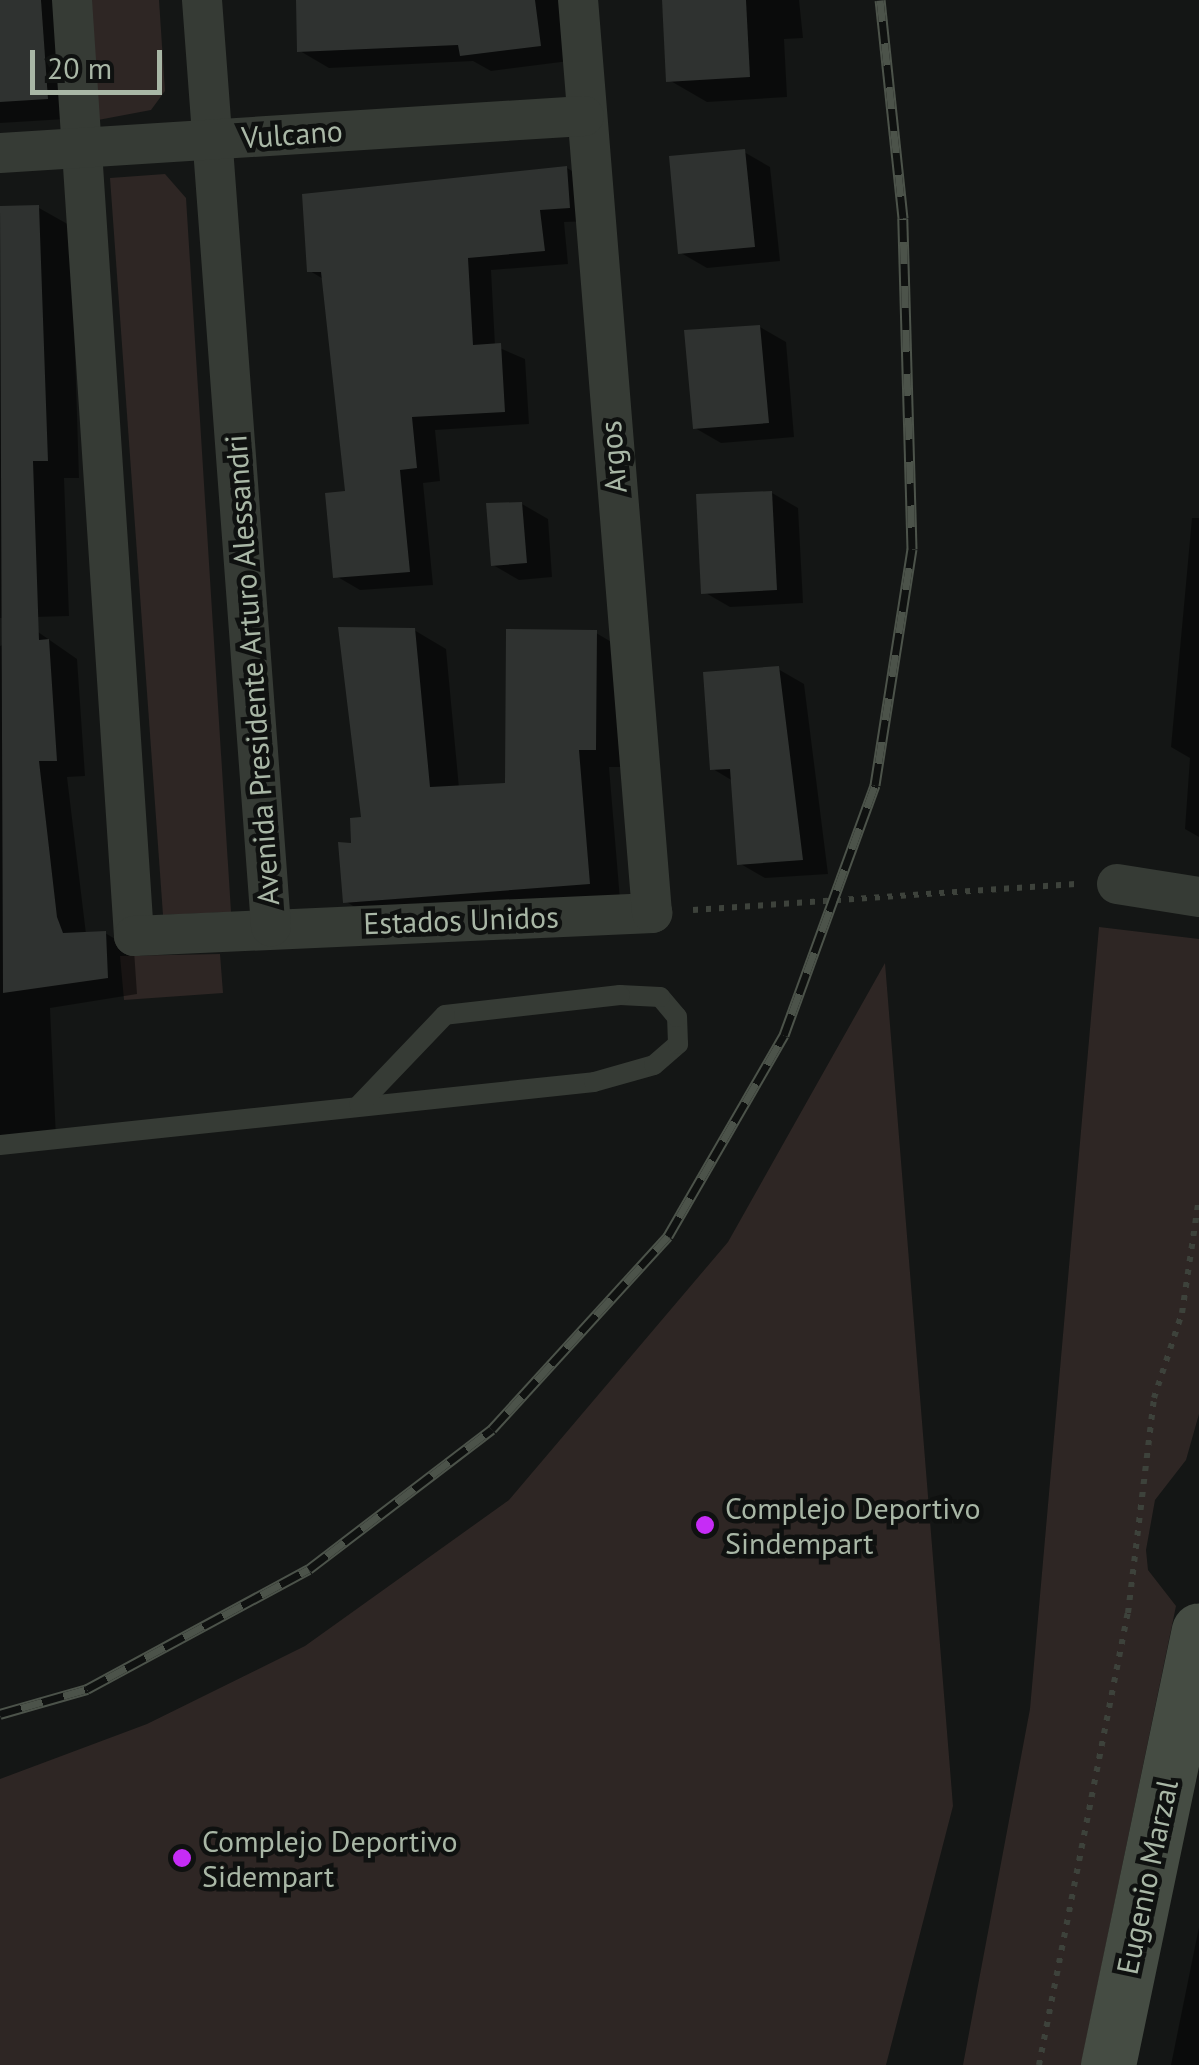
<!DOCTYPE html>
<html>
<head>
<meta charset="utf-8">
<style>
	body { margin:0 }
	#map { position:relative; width:1199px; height:2065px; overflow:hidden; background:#141615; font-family:"PT Sans",sans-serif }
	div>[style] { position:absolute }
	.green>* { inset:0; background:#2e2624 }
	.shadow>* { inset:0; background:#0007 }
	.building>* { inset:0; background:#2f3230 }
	.path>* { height:6px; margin-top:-3px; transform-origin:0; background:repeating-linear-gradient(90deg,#3d423b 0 5px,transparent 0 13px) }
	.lane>* { height:20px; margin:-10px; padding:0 10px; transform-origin:10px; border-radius:10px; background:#363b35 }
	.street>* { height:40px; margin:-20px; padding:0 20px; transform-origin:20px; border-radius:20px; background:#363b35 }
	.secondary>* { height:55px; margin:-27.5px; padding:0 27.5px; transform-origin:27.5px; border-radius:27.5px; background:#454c43 }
	.rail>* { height:11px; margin-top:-5.5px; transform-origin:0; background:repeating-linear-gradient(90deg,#0f1110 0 22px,#4c534a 0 44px); box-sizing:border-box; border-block:2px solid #4c534a }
	.dots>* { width:28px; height:28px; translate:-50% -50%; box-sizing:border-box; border:5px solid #0f1110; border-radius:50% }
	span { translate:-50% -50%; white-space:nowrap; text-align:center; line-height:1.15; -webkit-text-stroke:9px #0f1110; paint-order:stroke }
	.street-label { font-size:30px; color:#a9b7a6 }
	.poi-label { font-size:30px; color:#a9b7a6 }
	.left { translate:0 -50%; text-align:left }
	.scale { position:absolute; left:30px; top:50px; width:132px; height:45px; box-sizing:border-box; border:5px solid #a9b7a6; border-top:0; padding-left:12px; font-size:30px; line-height:35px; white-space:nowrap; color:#a9b7a6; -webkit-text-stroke:8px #0f1110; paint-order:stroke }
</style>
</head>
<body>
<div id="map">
	<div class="green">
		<div style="clip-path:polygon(89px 0,159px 0,165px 91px,151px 110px,98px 120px)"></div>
		<div style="clip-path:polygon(165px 174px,186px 198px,231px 912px,163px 915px,110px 178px)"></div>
		<div style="clip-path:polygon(1099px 927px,1199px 939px,1199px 1414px,1186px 1460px,1155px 1500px,1146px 1550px,1148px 1570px,1176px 1606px,1081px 2065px,963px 2065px,1030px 1709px)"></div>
		<div style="clip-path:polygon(220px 954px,223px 993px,124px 1000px,120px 956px)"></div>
		<div style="clip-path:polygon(885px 963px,953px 1806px,886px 2065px,0 2065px,0 1779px,147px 1724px,305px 1646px,509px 1500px,728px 1242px)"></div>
	</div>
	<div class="shadow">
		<div style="clip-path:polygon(0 0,76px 0,82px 118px,0 123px)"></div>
		<div style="clip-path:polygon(298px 0,561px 0,569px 61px,491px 71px,473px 61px,329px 68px,300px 51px)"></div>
		<div style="clip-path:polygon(662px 0,799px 0,803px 38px,784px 39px,787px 97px,707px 102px,669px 80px)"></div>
		<div style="clip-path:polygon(744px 152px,770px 167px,780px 261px,707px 268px,681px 253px)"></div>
		<div style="clip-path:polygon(567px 168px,591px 182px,593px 221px,564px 222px,568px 264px,491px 270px,495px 346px,525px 359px,529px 424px,435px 430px,440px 481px,423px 483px,433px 585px,360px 590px,336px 576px,348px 493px,325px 280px,310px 271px)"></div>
		<div style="clip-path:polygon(0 208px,39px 208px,71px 226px,79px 478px,64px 478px,69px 616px,0 618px)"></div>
		<div style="clip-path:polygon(760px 327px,786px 342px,794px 437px,721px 443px,695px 428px)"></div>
		<div style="clip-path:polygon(772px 493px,798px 508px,803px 603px,730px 607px,704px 592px)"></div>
		<div style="clip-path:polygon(522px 504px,548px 519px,552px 577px,519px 580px,493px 565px)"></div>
		<div style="clip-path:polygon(1192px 518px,1199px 518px,1199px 837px,1185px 829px,1190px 758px,1171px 747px)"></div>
		<div style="clip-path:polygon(414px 630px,446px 649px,459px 788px,508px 785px,596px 633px,627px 651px,626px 767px,609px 767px,620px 900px,376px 920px,345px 901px)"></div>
		<div style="clip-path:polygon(38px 632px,77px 659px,85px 776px,67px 777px,86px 934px,105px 933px,134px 950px,137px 994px,50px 1008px,56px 1138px,0 1141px,0 646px)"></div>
		<div style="clip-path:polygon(778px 669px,804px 684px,828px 874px,765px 878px,739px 863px,733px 781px,713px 769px)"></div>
		<div style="clip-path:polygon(1199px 1927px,1199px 2065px,1171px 2065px)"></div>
	</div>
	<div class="building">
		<div style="clip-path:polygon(0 0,41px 0,48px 99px,0 102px)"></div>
		<div style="clip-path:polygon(296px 0,535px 0,541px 46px,460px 56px,458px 45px,297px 52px)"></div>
		<div style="clip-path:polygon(662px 0,746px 0,750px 77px,666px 82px)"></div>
		<div style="clip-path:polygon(745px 149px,755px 247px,678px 254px,669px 156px)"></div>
		<div style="clip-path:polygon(567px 166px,570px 208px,540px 210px,545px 251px,468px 258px,473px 345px,501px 343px,505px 412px,412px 417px,417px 468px,400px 470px,410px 572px,333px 578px,325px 493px,345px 491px,321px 272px,307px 272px,302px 194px)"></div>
		<div style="clip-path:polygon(39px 205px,48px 461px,33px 461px,39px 640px,49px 639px,57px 761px,39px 761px,57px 917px,63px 933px,106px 931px,108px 978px,3px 993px,0 206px)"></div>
		<div style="clip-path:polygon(760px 325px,769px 423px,693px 429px,684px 330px)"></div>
		<div style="clip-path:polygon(772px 491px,777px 590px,701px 594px,696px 494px)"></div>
		<div style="clip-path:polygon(522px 502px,527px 563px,491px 566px,486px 503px)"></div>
		<div style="clip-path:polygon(338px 627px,415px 628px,430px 787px,505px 783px,506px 629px,597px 630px,596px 750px,579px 750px,590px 884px,343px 903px,338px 842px,351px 843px,350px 818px,361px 817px)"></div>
		<div style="clip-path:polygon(779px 666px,803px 860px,737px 865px,730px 769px,710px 770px,703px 672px)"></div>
	</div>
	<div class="path">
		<div style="left:693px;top:910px;width:387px;rotate:-3.9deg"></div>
		<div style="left:1039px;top:2065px;width:461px;rotate:-78.9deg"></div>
		<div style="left:1128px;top:1613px;width:217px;rotate:-83.1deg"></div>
		<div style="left:1154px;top:1398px;width:89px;rotate:-71.8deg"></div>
		<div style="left:1182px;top:1313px;width:116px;rotate:-81.6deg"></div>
	</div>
	<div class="lane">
		<div style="left:0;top:1145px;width:597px;rotate:-6.05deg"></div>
		<div style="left:594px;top:1082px;width:62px;rotate:-15.8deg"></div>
		<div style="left:654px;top:1065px;width:32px;rotate:-41deg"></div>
		<div style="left:678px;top:1044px;width:27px;rotate:-92deg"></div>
		<div style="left:677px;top:1017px;width:26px;rotate:-130deg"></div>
		<div style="left:660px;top:997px;width:40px;rotate:-177.1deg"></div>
		<div style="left:620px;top:995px;width:176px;rotate:173.5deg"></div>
		<div style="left:445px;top:1015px;width:124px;rotate:133.7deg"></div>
	</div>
	<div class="street">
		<div style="left:72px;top:0;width:938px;rotate:86.21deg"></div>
		<div style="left:134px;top:936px;width:519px;rotate:-2.54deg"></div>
		<div style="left:652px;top:913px;width:916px;rotate:-94.63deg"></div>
		<div style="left:202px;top:0;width:929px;rotate:85.74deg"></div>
		<div style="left:0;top:153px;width:585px;rotate:-3.63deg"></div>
		<div style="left:1117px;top:884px;width:83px;rotate:9deg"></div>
	</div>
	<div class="secondary">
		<div style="left:1108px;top:2065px;width:444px;rotate:-78.2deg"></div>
	</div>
	<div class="rail">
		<div style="left:0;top:1714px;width:91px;rotate:-16deg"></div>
		<div style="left:87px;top:1689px;width:252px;rotate:-28.4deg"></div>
		<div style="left:309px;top:1569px;width:230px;rotate:-37.4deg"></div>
		<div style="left:492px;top:1429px;width:261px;rotate:-47.6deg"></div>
		<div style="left:668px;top:1236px;width:232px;rotate:-60deg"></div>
		<div style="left:784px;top:1035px;width:266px;rotate:-70deg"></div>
		<div style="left:875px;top:785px;width:239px;rotate:-81.1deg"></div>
		<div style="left:912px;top:549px;width:331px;rotate:-91.6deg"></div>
		<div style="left:903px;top:218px;width:219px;rotate:-96deg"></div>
	</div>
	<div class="dots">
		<div style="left:705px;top:1525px;background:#c62cf6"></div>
		<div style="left:182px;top:1858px;background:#c62cf6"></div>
	</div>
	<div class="street-label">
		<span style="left:292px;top:134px;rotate:-4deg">Vulcano</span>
		<span style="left:613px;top:457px;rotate:-95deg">Argos</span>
		<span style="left:252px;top:670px;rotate:-94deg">Avenida Presidente Arturo Alessandri</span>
		<span style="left:461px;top:920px;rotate:-2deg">Estados Unidos</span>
		<span style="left:1147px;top:1877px;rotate:-78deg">Eugenio Marzal</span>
	</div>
	<div class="poi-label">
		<span class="left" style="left:725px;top:1525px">Complejo Deportivo<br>Sindempart</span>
		<span class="left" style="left:202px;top:1858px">Complejo Deportivo<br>Sidempart</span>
	</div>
	<div class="scale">20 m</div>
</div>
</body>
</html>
